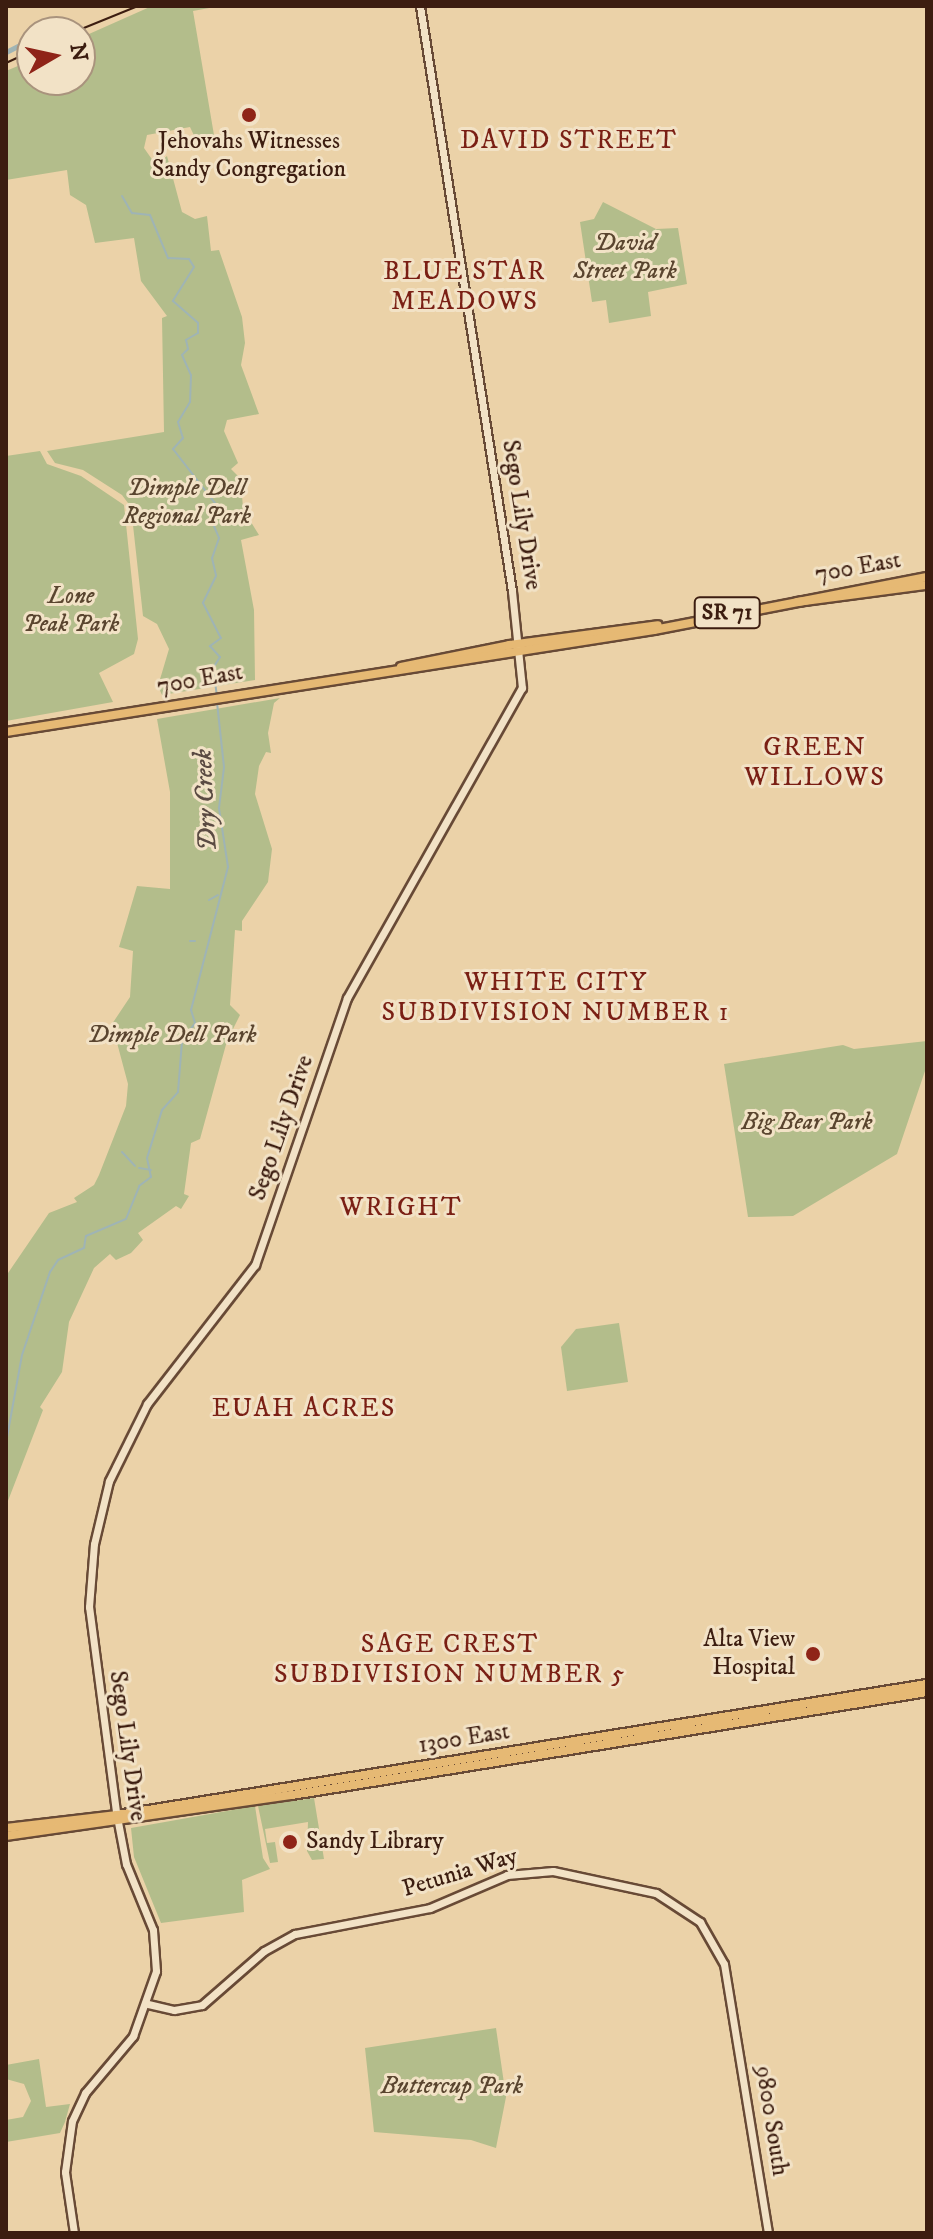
<!DOCTYPE html>
<html>
<head>
<meta charset="utf-8">
<style>
	body { margin:0 }
	#map { position:relative; width:933px; height:2239px; overflow:hidden; background:#ebd2a8; font-family:"IM FELL DW Pica",serif }
	div>[style] { position:absolute }
	.green>* { inset:0; background:#b3bd8b }
	.stream>* { height:2px; margin:-1px; padding:0 1px; transform-origin:1px; border-radius:1px; background:#9fb4b5 }
	.canal>* { height:5px; margin:-2.5px; padding:0 2.5px; transform-origin:2.5px; border-radius:2.5px; background:#9fb4b5 }
	.roads { filter:drop-shadow(2px 0 #684a36) drop-shadow(-2px 0 #684a36) drop-shadow(0 2px #684a36) drop-shadow(0 -2px #684a36) }
	.tertiary>* { height:7px; margin:-3.5px; padding:0 3.5px; transform-origin:3.5px; border-radius:3.5px; background:#f2e2c6 }
	.secondary>* { height:7px; margin:-3.5px; padding:0 3.5px; transform-origin:3.5px; border-radius:3.5px; background:#f2e2c6 }
	.primary>* { height:8px; margin:-4px; padding:0 4px; transform-origin:4px; border-radius:4px; background:#e6b974 }
	.tram>* { height:2px; margin:-1px; padding:0 1px; transform-origin:1px; border-radius:1px; background:#3c1d10 }
	.dots>* { width:22px; height:22px; translate:-50% -50%; box-sizing:border-box; border:4px solid #f2e2c6; border-radius:50% }
	span { translate:-50% -50%; white-space:nowrap; text-align:center; line-height:1.15; -webkit-text-stroke:6px #f2e2c6; paint-order:stroke }
	.shield-label span { padding:2px 6px; background:#f2e2c6; border:2px solid; border-radius:6px; -webkit-text-stroke-width:0 }
	.shield-label { font-size:22px; color:#3c1d10; font-weight:700 }
	.poi-label { font-size:24px; color:#3c1d10 }
	.right { translate:-100% -50%; text-align:right }
	.left { translate:0 -50%; text-align:left }
	.park-label { font-size:24px; color:#5a452f; font-style:italic }
	.street-label { font-size:24px; color:#3c1d10 }
	.neighbourhood-label { font-size:26px; color:#7a1f14; letter-spacing:2px }
	.water-label { font-size:26px; color:#5a4a42; font-style:italic }
	.frame { position:absolute; inset:0; border:8px solid #3c1d10; pointer-events:none }
	.north { position:absolute; left:16px; top:16px; width:80px; height:80px; box-sizing:border-box; background:#f2e2c6; border:2px solid #a9937d; border-radius:50%; rotate:81deg; font-size:22px; font-weight:700; line-height:32px; text-align:center; color:#3c1d10 }
	.north::after { content:''; display:block; margin:auto; width:28px; height:36px; background:#8f2418; clip-path:polygon(50% 0,100% 100%,50% 72%,0 100%) }
</style>
</head>
<body>
<div id="map">
	<div class="green">
		<div style="clip-path:polygon(152px 6px,220px 6px,193px 11px,215px 141px,198px 144px,190px 127px,147px 135px,144px 148px,156px 165px,167px 156px,182px 212px,195px 219px,207px 216px,211px 251px,219px 250px,242px 317px,245px 343px,241px 365px,259px 414px,227px 420px,224px 431px,238px 463px,231px 469px,241px 479px,243px 509px,259px 535px,241px 540px,254px 610px,255px 680px,162px 695px,158px 686px,169px 649px,157px 624px,143px 616px,131px 507px,122px 495px,83px 470px,55px 463px,47px 451px,164px 432px,162px 318px,167px 316px,141px 281px,134px 238px,95px 243px,86px 205px,70px 195px,67px 170px,6px 180px,6px 71px,32px 60px,32px 80px,80px 80px,80px 38px)"></div>
		<div style="clip-path:polygon(603px 202px,656px 229px,678px 228px,687px 284px,648px 292px,651px 316px,609px 323px,606px 300px,592px 302px,580px 222px,594px 219px)"></div>
		<div style="clip-path:polygon(40px 451px,47px 464px,81px 476px,124px 505px,138px 639px,134px 654px,99px 673px,113px 702px,6px 721px,6px 456px)"></div>
		<div style="clip-path:polygon(280px 698px,274px 703px,268px 733px,271px 753px,266px 752px,259px 766px,255px 794px,272px 849px,268px 882px,242px 921px,242px 931px,235px 930px,230px 1005px,240px 1015px,227px 1041px,200px 1139px,191px 1143px,184px 1194px,189px 1196px,181px 1209px,176px 1206px,138px 1233px,143px 1240px,131px 1253px,116px 1260px,110px 1254px,94px 1268px,69px 1322px,62px 1372px,40px 1407px,43px 1410px,6px 1506px,6px 1276px,49px 1213px,77px 1202px,74px 1198px,94px 1185px,99px 1175px,126px 1106px,128px 1084px,112px 1024px,130px 997px,133px 951px,119px 947px,137px 886px,170px 889px,170px 792px,157px 719px)"></div>
		<div style="clip-path:polygon(927px 1041px,927px 1065px,897px 1154px,793px 1216px,748px 1217px,724px 1064px,843px 1045px,854px 1049px)"></div>
		<div style="clip-path:polygon(619px 1323px,628px 1382px,567px 1391px,561px 1347px,576px 1329px)"></div>
		<div style="clip-path:polygon(314px 1798px,324px 1859px,312px 1860px,307px 1851px,308px 1822px,265px 1829px,267px 1843px,275px 1842px,278px 1862px,270px 1863px,258px 1806px)"></div>
		<div style="clip-path:polygon(255px 1806px,263px 1858px,270px 1869px,242px 1880px,244px 1912px,161px 1923px,134px 1857px,131px 1828px)"></div>
		<div style="clip-path:polygon(496px 2028px,506px 2097px,496px 2148px,471px 2140px,374px 2132px,365px 2048px)"></div>
		<div style="clip-path:polygon(39px 2059px,46px 2107px,70px 2104px,65px 2122px,60px 2133px,6px 2142px,6px 2120px,23px 2117px,31px 2101px,24px 2084px,6px 2079px,6px 2065px)"></div>
	</div>
	<div class="stream">
		<div style="left:122px;top:196px;width:20px;rotate:60deg"></div>
		<div style="left:132px;top:213px;width:18px;rotate:6deg"></div>
		<div style="left:150px;top:215px;width:47px;rotate:67.3deg"></div>
		<div style="left:168px;top:258px;width:21px;rotate:3deg"></div>
		<div style="left:189px;top:259px;width:9px;rotate:58deg"></div>
		<div style="left:194px;top:267px;width:40px;rotate:122deg"></div>
		<div style="left:173px;top:301px;width:33px;rotate:41deg"></div>
		<div style="left:198px;top:323px;width:10px;rotate:90deg"></div>
		<div style="left:198px;top:333px;width:14px;rotate:150deg"></div>
		<div style="left:186px;top:340px;width:9px;rotate:77deg"></div>
		<div style="left:188px;top:349px;width:8px;rotate:135deg"></div>
		<div style="left:182px;top:355px;width:22px;rotate:66deg"></div>
		<div style="left:191px;top:375px;width:27px;rotate:92deg"></div>
		<div style="left:190px;top:402px;width:23px;rotate:121deg"></div>
		<div style="left:178px;top:422px;width:17px;rotate:73deg"></div>
		<div style="left:183px;top:438px;width:15px;rotate:132deg"></div>
		<div style="left:173px;top:449px;width:73px;rotate:52.2deg"></div>
		<div style="left:218px;top:507px;width:14px;rotate:120deg"></div>
		<div style="left:211px;top:519px;width:21px;rotate:67deg"></div>
		<div style="left:219px;top:538px;width:21px;rotate:109deg"></div>
		<div style="left:212px;top:558px;width:18px;rotate:77deg"></div>
		<div style="left:216px;top:576px;width:30px;rotate:116deg"></div>
		<div style="left:203px;top:603px;width:39px;rotate:63deg"></div>
		<div style="left:221px;top:638px;width:14px;rotate:144deg"></div>
		<div style="left:210px;top:646px;width:15px;rotate:48deg"></div>
		<div style="left:220px;top:657px;width:13px;rotate:122deg"></div>
		<div style="left:213px;top:668px;width:29px;rotate:82deg"></div>
		<div style="left:209px;top:900px;width:10px;rotate:-29deg"></div>
		<div style="left:190px;top:941px;width:5px"></div>
		<div style="left:122px;top:1152px;width:19px;rotate:47deg"></div>
		<div style="left:139px;top:1168px;width:12px;rotate:9deg"></div>
		<div style="left:6px;top:1443px;width:89px;rotate:-79.7deg"></div>
		<div style="left:22px;top:1355px;width:88px;rotate:-71.4deg"></div>
		<div style="left:50px;top:1272px;width:14px;rotate:-56deg"></div>
		<div style="left:58px;top:1260px;width:29px;rotate:-25deg"></div>
		<div style="left:84px;top:1248px;width:12px;rotate:-81deg"></div>
		<div style="left:86px;top:1236px;width:43px;rotate:-23deg"></div>
		<div style="left:126px;top:1219px;width:35px;rotate:-68deg"></div>
		<div style="left:139px;top:1186px;width:15px;rotate:-37deg"></div>
		<div style="left:151px;top:1177px;width:19px;rotate:-102deg"></div>
		<div style="left:147px;top:1158px;width:50px;rotate:-72.6deg"></div>
		<div style="left:162px;top:1110px;width:24px;rotate:-48deg"></div>
		<div style="left:178px;top:1092px;width:51px;rotate:-85.5deg"></div>
		<div style="left:182px;top:1041px;width:22px;rotate:-54deg"></div>
		<div style="left:195px;top:1023px;width:14px;rotate:-107deg"></div>
		<div style="left:191px;top:1010px;width:148px;rotate:-75.5deg"></div>
		<div style="left:228px;top:867px;width:60px;rotate:-98.7deg"></div>
		<div style="left:219px;top:808px;width:41px;rotate:-83deg"></div>
		<div style="left:224px;top:767px;width:64px;rotate:-96.2deg"></div>
	</div>
	<div class="canal">
		<div style="left:6px;top:52px;width:29px;rotate:-27deg"></div>
	</div>
	<div class="roads">
		<div class="tertiary">
			<div style="left:148px;top:2004px;width:27px;rotate:13deg"></div>
			<div style="left:174px;top:2010px;width:28px;rotate:-10deg"></div>
			<div style="left:202px;top:2005px;width:82px;rotate:-41.1deg"></div>
			<div style="left:264px;top:1951px;width:35px;rotate:-29deg"></div>
			<div style="left:295px;top:1934px;width:137px;rotate:-10.9deg"></div>
			<div style="left:430px;top:1908px;width:84px;rotate:-23.2deg"></div>
			<div style="left:507px;top:1875px;width:46px;rotate:-5deg"></div>
			<div style="left:553px;top:1871px;width:105px;rotate:12.1deg"></div>
			<div style="left:656px;top:1893px;width:53px;rotate:33.4deg"></div>
			<div style="left:700px;top:1922px;width:48px;rotate:60.3deg"></div>
			<div style="left:724px;top:1964px;width:273px;rotate:80.7deg"></div>
			<div style="left:74px;top:2233px;width:62px;rotate:-98.4deg"></div>
			<div style="left:65px;top:2172px;width:51px;rotate:-82.2deg"></div>
			<div style="left:72px;top:2121px;width:31px;rotate:-65deg"></div>
			<div style="left:85px;top:2093px;width:75px;rotate:-49.9deg"></div>
			<div style="left:133px;top:2036px;width:69px;rotate:-70.5deg"></div>
			<div style="left:156px;top:1971px;width:41px;rotate:-94.2deg"></div>
			<div style="left:153px;top:1930px;width:71px;rotate:-112.2deg"></div>
			<div style="left:126px;top:1864px;width:43px;rotate:-100.8deg"></div>
		</div>
		<div class="secondary">
			<div style="left:117px;top:1819px;width:214px;rotate:-97.5deg"></div>
			<div style="left:89px;top:1607px;width:63px;rotate:-85.5deg"></div>
			<div style="left:94px;top:1544px;width:65px;rotate:-76.6deg"></div>
			<div style="left:109px;top:1481px;width:86px;rotate:-63.7deg"></div>
			<div style="left:147px;top:1404px;width:176px;rotate:-52.2deg"></div>
			<div style="left:255px;top:1265px;width:282px;rotate:-71deg"></div>
			<div style="left:347px;top:998px;width:356px;rotate:-60.6deg"></div>
			<div style="left:522px;top:688px;width:98px;rotate:-95.9deg"></div>
			<div style="left:512px;top:591px;width:592px;rotate:-98.94deg"></div>
		</div>
		<div class="primary">
			<div style="left:797px;top:602px;width:131px;rotate:-7.5deg"></div>
			<div style="left:401px;top:667px;width:110px;rotate:-11.5deg"></div>
			<div style="left:509px;top:645px;width:150px;rotate:-7.6deg"></div>
			<div style="left:6px;top:732px;width:656px;rotate:-8.95deg"></div>
			<div style="left:654px;top:630px;width:278px;rotate:-11deg"></div>
			<div style="left:6px;top:1828px;width:112px;rotate:-6.7deg"></div>
			<div style="left:117px;top:1815px;width:821px;rotate:-9.19deg"></div>
			<div style="left:6px;top:1836px;width:289px;rotate:-8.2deg"></div>
			<div style="left:292px;top:1795px;width:643px;rotate:-9.21deg"></div>
		</div>
	</div>
	<div class="tram">
		<div style="left:74px;top:32px;width:69px;rotate:-22.1deg"></div>
		<div style="left:6px;top:63px;width:29px;rotate:-25deg"></div>
	</div>
	<div class="dots">
		<div style="left:249px;top:115px;background:#8f2418"></div>
		<div style="left:813px;top:1654px;background:#8f2418"></div>
		<div style="left:290px;top:1842px;background:#8f2418"></div>
	</div>
	<div class="shield-label">
		<span style="left:727px;top:613px">SR 71</span>
	</div>
	<div class="poi-label">
		<span style="left:249px;top:156px">Jehovahs Witnesses<br>Sandy Congregation</span>
		<span class="right" style="left:795px;top:1654px">Alta View<br>Hospital</span>
		<span class="left" style="left:306px;top:1842px">Sandy Library</span>
	</div>
	<div class="park-label">
		<span style="left:625px;top:258px">David<br>Street Park</span>
		<span style="left:187px;top:503px">Dimple Dell<br>Regional Park</span>
		<span style="left:71px;top:611px">Lone<br>Peak Park</span>
		<span style="left:172px;top:1036px">Dimple Dell Park</span>
		<span style="left:807px;top:1123px">Big Bear Park</span>
		<span style="left:452px;top:2087px">Buttercup Park</span>
	</div>
	<div class="street-label">
		<span style="left:521px;top:515px;rotate:81deg">Sego Lily Drive</span>
		<span style="left:858px;top:568px;rotate:-10deg">700 East</span>
		<span style="left:200px;top:680px;rotate:-10deg">700 East</span>
		<span style="left:282px;top:1128px;rotate:-71deg">Sego Lily Drive</span>
		<span style="left:464px;top:1739px;rotate:-9deg">1300 East</span>
		<span style="left:127px;top:1746px;rotate:82deg">Sego Lily Drive</span>
		<span style="left:460px;top:1873px;rotate:-17deg">Petunia Way</span>
		<span style="left:771px;top:2121px;rotate:81deg">9800 South</span>
	</div>
	<div class="neighbourhood-label">
		<span style="left:569px;top:141px">DAVID STREET</span>
		<span style="left:465px;top:287px">BLUE STAR<br>MEADOWS</span>
		<span style="left:815px;top:763px">GREEN<br>WILLOWS</span>
		<span style="left:556px;top:998px">WHITE CITY<br>SUBDIVISION NUMBER 1</span>
		<span style="left:401px;top:1208px">WRIGHT</span>
		<span style="left:304px;top:1409px">EUAH ACRES</span>
		<span style="left:450px;top:1660px">SAGE CREST<br>SUBDIVISION NUMBER 5</span>
	</div>
	<div class="water-label">
		<span style="left:206px;top:800px;rotate:-93deg">Dry Creek</span>
	</div>
	<div class="frame"></div>
	<div class="north">N</div>
</div>
</body>
</html>
